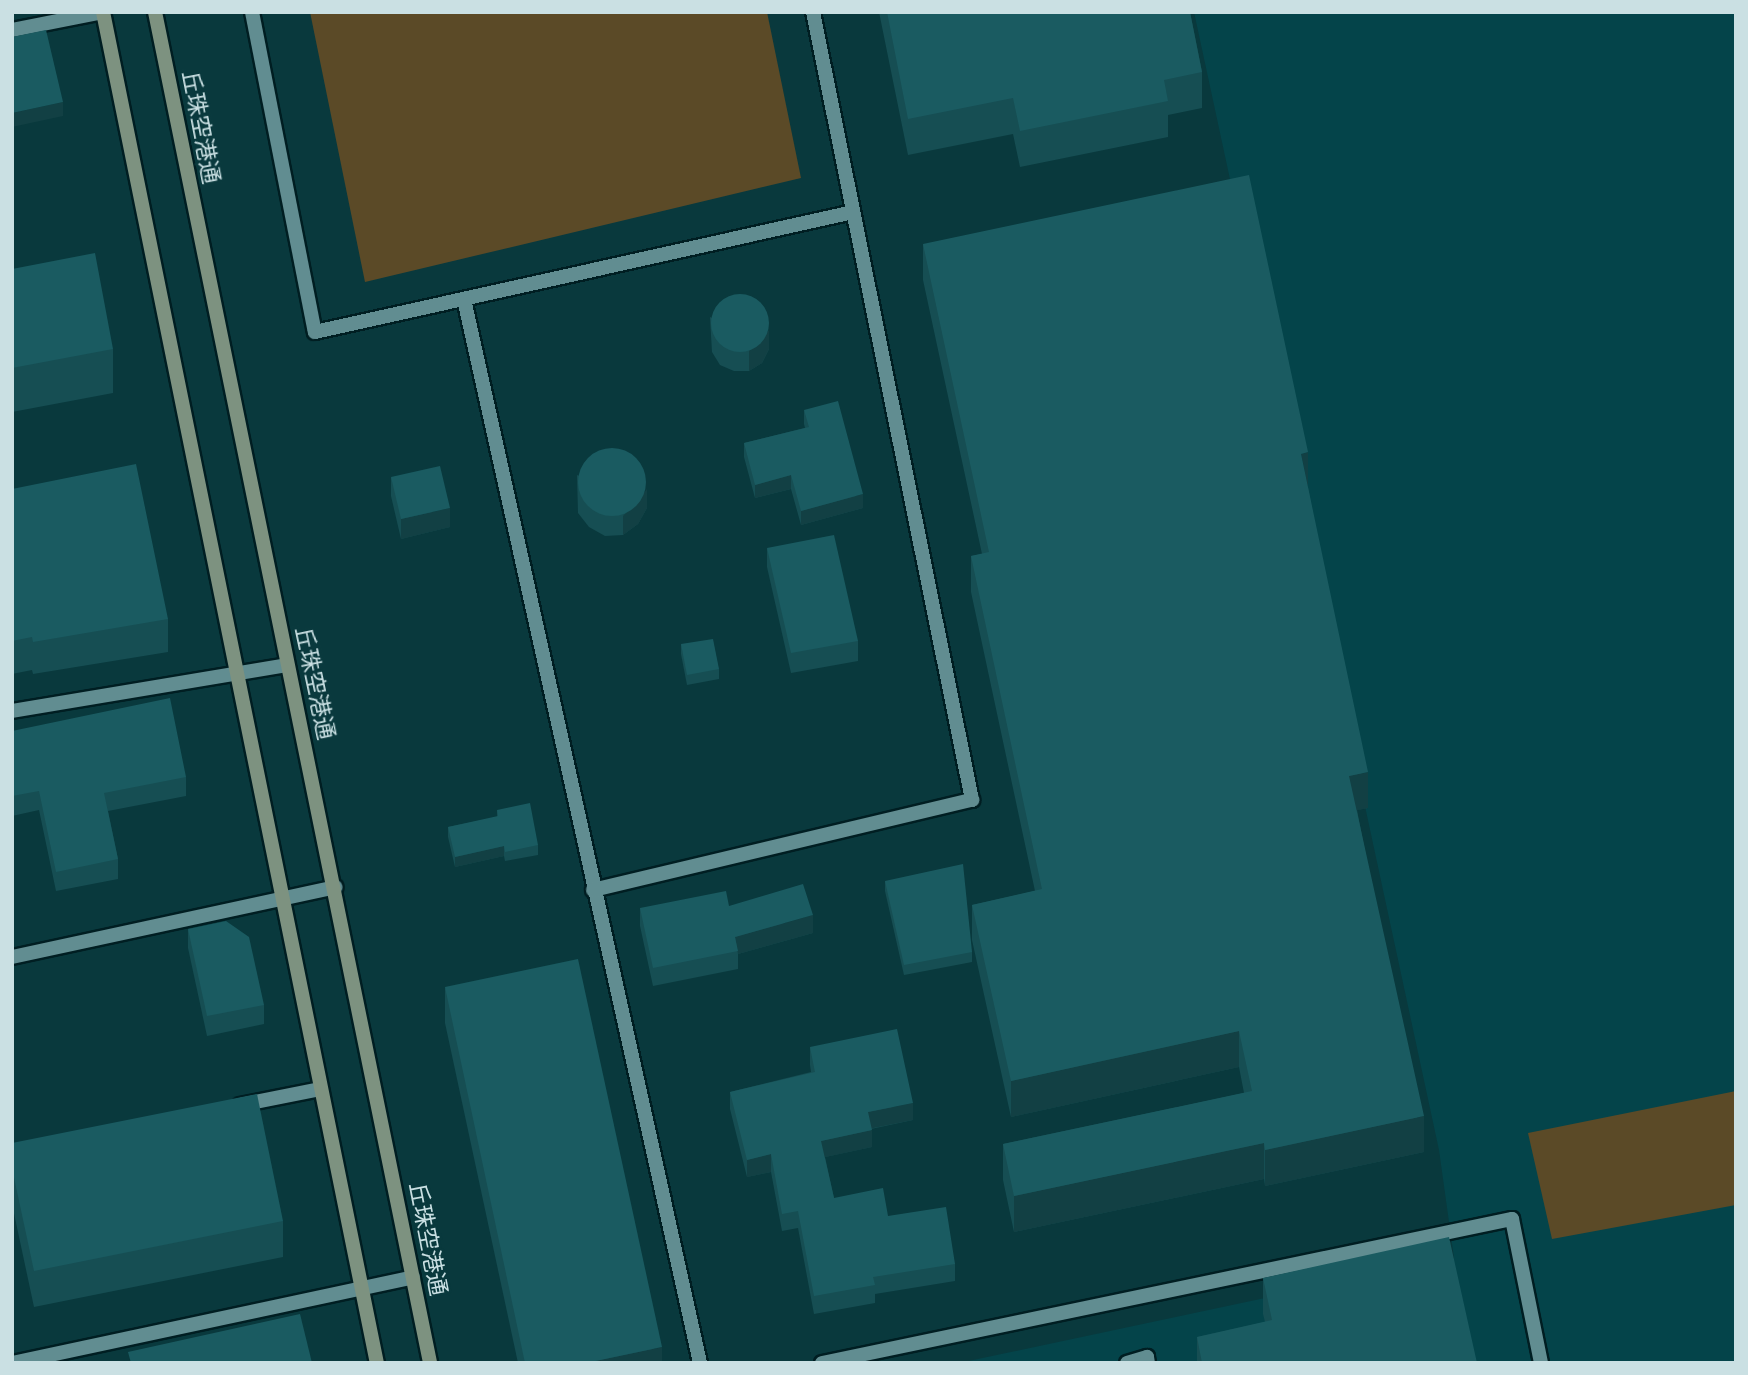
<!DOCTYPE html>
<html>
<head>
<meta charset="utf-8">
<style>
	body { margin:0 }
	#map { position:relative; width:1748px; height:1375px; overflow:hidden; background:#09393d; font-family:Raleway,"Noto Sans JP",sans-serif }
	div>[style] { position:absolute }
	.built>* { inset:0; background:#04444a }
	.green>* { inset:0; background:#5b4a27 }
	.roads { filter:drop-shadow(2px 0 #001e22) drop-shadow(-2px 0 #001e22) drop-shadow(0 2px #001e22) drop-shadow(0 -2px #001e22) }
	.lane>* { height:14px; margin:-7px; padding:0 7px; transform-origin:7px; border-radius:7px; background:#618d91 }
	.street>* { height:14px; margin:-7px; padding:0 7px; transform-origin:7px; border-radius:7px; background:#618d91 }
	.secondary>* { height:14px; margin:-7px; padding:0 7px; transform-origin:7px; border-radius:7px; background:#7d9280 }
	.wall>* { inset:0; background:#164e53 }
	.shaded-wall>* { inset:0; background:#124044 }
	.building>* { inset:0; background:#1a5b61 }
	.round { border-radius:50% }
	span { translate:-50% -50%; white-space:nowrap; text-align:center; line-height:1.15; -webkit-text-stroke:5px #09393d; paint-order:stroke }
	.street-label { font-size:23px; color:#cae0e3 }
	.frame { position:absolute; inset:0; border:14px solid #cae0e3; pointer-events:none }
</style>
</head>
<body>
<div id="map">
	<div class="built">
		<div style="clip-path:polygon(1194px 12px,1736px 12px,1736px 1363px,959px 1363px,1454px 1258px,1439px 1150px)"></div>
	</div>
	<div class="green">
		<div style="clip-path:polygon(310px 12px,767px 12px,801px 178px,365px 282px)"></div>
		<div style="clip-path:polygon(1736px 1091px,1736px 1205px,1552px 1239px,1528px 1133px)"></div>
	</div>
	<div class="roads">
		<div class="lane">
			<div style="left:252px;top:12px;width:326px;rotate:78.9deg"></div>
			<div style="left:315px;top:332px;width:551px;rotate:-12.57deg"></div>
			<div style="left:464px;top:299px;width:1090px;rotate:77.49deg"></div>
			<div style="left:593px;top:890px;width:390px;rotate:-13.4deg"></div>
			<div style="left:972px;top:800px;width:804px;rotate:-101.41deg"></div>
			<div style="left:822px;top:1363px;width:705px;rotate:-11.79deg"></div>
			<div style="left:1512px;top:1219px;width:147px;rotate:78.6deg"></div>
		</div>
		<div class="street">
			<div style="left:12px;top:30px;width:93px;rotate:-11.2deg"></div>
			<div style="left:12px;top:711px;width:279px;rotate:-9.5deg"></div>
			<div style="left:12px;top:957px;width:331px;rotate:-12.2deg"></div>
			<div style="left:240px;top:1105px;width:82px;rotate:-11.3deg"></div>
			<div style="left:13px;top:1363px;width:409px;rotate:-12.1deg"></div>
			<div style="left:1127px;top:1363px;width:21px;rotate:-17deg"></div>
			<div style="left:1147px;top:1357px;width:6px;rotate:81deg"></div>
		</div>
		<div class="secondary">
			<div style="left:103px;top:12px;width:1379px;rotate:78.54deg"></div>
			<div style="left:155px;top:12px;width:1379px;rotate:78.49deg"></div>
		</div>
	</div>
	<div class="wall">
		<div style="clip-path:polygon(879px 12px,1190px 12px,1202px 72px,1202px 108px,1168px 115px,1168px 137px,1020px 167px,1013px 134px,908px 155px)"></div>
		<div style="clip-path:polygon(923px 244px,1308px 487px,1368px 808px,1357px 810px,1424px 1152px,1265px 1186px,1264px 1179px,1014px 1232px,1003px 1180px,1003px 1144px,1244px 1093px,1239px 1067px,1011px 1117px,972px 940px,972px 905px,1035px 891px,971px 592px,971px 556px,982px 554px,923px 280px)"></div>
		<div style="clip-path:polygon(12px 269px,113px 349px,113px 393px,12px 412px)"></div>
		<div style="clip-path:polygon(710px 317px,769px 349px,762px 363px,749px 371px,734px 371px,720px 365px,712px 352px)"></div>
		<div style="clip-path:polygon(804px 410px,863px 508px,801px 525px,791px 489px,755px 498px,744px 457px,744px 443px,805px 428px,804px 424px)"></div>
		<div style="clip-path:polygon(577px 475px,647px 508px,638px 524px,623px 535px,605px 536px,589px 527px,578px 513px)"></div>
		<div style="clip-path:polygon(391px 477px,450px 527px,401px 539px,391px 496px)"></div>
		<div style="clip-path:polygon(12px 489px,168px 619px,168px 652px,33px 674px,32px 670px,12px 674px)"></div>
		<div style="clip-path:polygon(767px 548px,858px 641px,858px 661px,791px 673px,767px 567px)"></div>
		<div style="clip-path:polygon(681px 644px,719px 669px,719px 679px,687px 685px,681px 654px)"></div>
		<div style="clip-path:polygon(12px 731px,186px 777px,186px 796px,108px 811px,118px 859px,118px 879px,56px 891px,39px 810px,12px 816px)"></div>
		<div style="clip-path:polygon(497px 810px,538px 845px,538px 855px,505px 861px,504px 856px,455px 867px,448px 837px,448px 827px,497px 817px)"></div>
		<div style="clip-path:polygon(885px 881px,972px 952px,972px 962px,904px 975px,885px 891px)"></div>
		<div style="clip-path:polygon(729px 906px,813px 933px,738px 954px,738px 969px,653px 986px,640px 926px,640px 908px)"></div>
		<div style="clip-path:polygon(188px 929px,264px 1005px,264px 1024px,207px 1036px,188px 948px)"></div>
		<div style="clip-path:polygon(445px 987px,662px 1363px,518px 1363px,445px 1023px)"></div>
		<div style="clip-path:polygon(810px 1047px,913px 1120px,871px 1129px,872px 1147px,825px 1157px,834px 1198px,888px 1216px,955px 1264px,955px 1281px,875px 1294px,875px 1303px,814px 1314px,798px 1228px,782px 1231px,771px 1172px,747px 1177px,730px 1109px,730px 1092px,811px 1072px,810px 1065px)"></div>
		<div style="clip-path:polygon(12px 1143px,283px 1221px,283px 1257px,34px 1307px,12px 1204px)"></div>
		<div style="clip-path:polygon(1263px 1278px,1477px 1363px,1197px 1363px,1197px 1337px,1265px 1322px,1263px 1314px)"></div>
	</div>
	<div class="shaded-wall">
		<div style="clip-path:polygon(63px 102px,63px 116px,12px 127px,12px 113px)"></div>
		<div style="clip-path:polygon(769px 330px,769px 349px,762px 363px,749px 371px,749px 351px)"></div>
		<div style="clip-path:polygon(1308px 452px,1308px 488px,1301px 454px)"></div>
		<div style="clip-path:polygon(791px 475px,791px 489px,755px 498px,755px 485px)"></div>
		<div style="clip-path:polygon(647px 489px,647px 508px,638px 524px,623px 535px,623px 516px)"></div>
		<div style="clip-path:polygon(863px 494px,863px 508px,801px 525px,801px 511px)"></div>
		<div style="clip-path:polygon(450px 508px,450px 527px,401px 539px,401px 519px)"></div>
		<div style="clip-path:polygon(1368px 772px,1368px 808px,1349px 812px,1349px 776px)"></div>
		<div style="clip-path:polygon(504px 846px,504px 856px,455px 867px,455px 857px)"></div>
		<div style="clip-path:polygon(813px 915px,813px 933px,738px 954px,735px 937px)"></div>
		<div style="clip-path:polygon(1239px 1031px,1239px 1067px,1011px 1117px,1011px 1081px)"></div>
		<div style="clip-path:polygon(913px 1103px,913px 1120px,868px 1129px,868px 1112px)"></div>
		<div style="clip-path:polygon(1424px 1116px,1424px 1152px,1265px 1186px,1265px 1150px)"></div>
		<div style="clip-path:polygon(872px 1130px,872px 1147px,821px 1158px,821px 1141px)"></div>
		<div style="clip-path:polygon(1264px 1143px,1264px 1179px,1014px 1232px,1014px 1196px)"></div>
		<div style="clip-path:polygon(771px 1154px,771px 1172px,747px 1177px,747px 1160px)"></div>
		<div style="clip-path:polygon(662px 1347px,662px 1363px,586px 1363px)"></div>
	</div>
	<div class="building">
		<div style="clip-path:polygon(887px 12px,1190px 12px,1202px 72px,1164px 80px,1168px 101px,1020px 131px,1013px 98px,908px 119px)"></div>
		<div style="clip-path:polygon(46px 30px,63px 102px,12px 113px,12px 37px)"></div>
		<div style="clip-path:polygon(1249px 175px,1308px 452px,1301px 454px,1368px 772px,1349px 776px,1424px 1116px,1265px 1150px,1264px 1143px,1014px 1196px,1003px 1144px,1252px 1091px,1239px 1031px,1011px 1081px,972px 905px,1042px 889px,971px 556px,989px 552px,923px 244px)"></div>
		<div style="clip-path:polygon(95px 253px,113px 349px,12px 368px,12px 269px)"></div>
		<div class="round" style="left:711px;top:294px;width:58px;height:58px"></div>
		<div style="clip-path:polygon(838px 401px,863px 494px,801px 511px,791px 475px,755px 485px,744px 443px,809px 427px,804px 410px)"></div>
		<div class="round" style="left:578px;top:448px;width:68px;height:68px"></div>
		<div style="clip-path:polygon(136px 464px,168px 619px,33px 642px,32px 637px,12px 641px,12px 489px)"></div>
		<div style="clip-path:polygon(440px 466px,450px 508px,401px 519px,391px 477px)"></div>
		<div style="clip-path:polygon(834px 535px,858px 641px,791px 653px,767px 548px)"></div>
		<div style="clip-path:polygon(713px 639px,719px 669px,687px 675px,681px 644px)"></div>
		<div style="clip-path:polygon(170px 698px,186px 777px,104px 793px,118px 859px,56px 872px,39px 791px,12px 796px,12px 731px)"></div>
		<div style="clip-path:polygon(530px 803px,538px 845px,505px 852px,504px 846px,455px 857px,448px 827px,498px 816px,497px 810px)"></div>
		<div style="clip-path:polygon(963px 864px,972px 952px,904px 965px,885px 881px)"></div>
		<div style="clip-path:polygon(803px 884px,813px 915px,735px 937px,738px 951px,653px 968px,640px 908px,726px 891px,729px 906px)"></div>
		<div style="clip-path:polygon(226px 921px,249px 937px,264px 1005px,207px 1016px,188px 929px)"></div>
		<div style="clip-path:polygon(578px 959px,662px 1347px,586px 1363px,525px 1363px,445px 987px)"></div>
		<div style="clip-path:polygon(897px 1029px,913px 1103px,868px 1112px,872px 1130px,821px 1141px,834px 1198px,883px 1188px,888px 1216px,946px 1207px,955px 1264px,873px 1277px,875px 1285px,814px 1296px,798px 1211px,782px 1214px,771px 1154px,747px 1160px,730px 1092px,815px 1072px,810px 1047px)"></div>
		<div style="clip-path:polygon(257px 1094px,283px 1221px,34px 1271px,12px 1168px,12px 1143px)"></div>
		<div style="clip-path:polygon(1449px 1237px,1477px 1363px,1202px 1363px,1197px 1337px,1272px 1320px,1263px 1278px)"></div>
		<div style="clip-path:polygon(300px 1314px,312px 1363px,131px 1363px,128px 1352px)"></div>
	</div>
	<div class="street-label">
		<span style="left:201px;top:127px;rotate:79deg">丘珠空港通</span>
		<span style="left:315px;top:683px;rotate:78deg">丘珠空港通</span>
		<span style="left:428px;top:1239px;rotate:79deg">丘珠空港通</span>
	</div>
	<div class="frame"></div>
</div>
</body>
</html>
